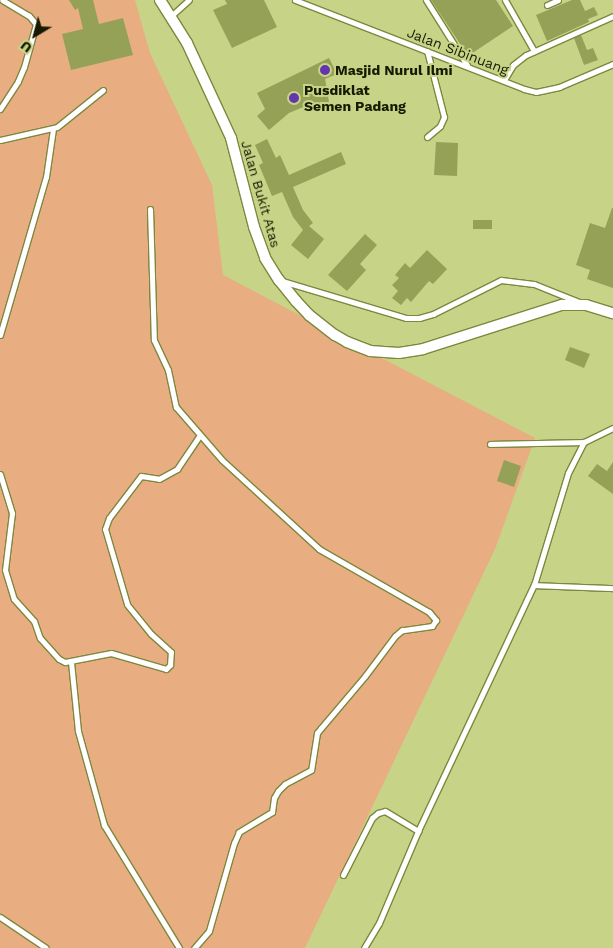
<!DOCTYPE html>
<html>
<head>
<meta charset="utf-8">
<style>
	body { margin:0 }
	#map { position:relative; width:613px; height:948px; overflow:hidden; background:#c7d387; font-family:"Work Sans",sans-serif }
	div>[style] { position:absolute }
	.green>* { inset:0; background:#e9ad82 }
	.building>* { inset:0; background:#95a156 }
	.roads { filter:drop-shadow(1px 0 #7d883d) drop-shadow(-1px 0 #7d883d) drop-shadow(0 1px #7d883d) drop-shadow(0 -1px #7d883d) }
	.service>* { height:5px; margin:-2.5px; padding:0 2.5px; transform-origin:2.5px; border-radius:2.5px; background:#fff }
	.minor>* { height:10px; margin:-5px; padding:0 5px; transform-origin:5px; border-radius:5px; background:#fff }
	.dots>* { width:14px; height:14px; translate:-50% -50%; box-sizing:border-box; border:2px solid #c7d387; border-radius:50% }
	span { translate:-50% -50%; white-space:nowrap; text-align:center; line-height:1.15; -webkit-text-stroke:4px #c7d387; paint-order:stroke }
	.street-label { font-size:14px; color:#171a00 }
	.poi-label { font-size:14px; color:#171a00; font-weight:700 }
	.left { translate:0 -50%; text-align:left }
	.north { position:absolute; left:10px; top:10px; width:50px; height:50px; -webkit-text-stroke:4px #c7d387; paint-order:stroke; rotate:217deg; font-size:14px; font-weight:700; line-height:20px; text-align:center; color:#171a00 }
	.north::after { content:''; display:block; margin:auto; width:18px; height:22px; background:#171a00; clip-path:polygon(50% 0,100% 100%,50% 72%,0 100%) }
</style>
</head>
<body>
<div id="map">
	<div class="green">
		<div style="clip-path:polygon(0 0,135px 0,150px 53px,212px 185px,223px 275px,535px 438px,495px 549px,305px 948px,0 948px)"></div>
	</div>
	<div class="building">
		<div style="clip-path:polygon(69px 0,93px 0,99px 24px,123px 18px,133px 55px,71px 70px,62px 34px,83px 29px,78px 8px,75px 10px)"></div>
		<div style="clip-path:polygon(225px 0,264px 0,277px 27px,232px 48px,213px 10px,227px 4px)"></div>
		<div style="clip-path:polygon(431px 0,496px 0,513px 26px,468px 56px)"></div>
		<div style="clip-path:polygon(572px 0,580px 0,585px 11px,594px 7px,598px 15px,588px 19px,589px 22px,547px 41px,536px 15px)"></div>
		<div style="clip-path:polygon(581px 35px,587px 50px,593px 48px,598px 60px,584px 65px,574px 38px)"></div>
		<div style="clip-path:polygon(329px 58px,337px 74px,325px 79px,329px 102px,308px 105px,289px 113px,269px 130px,257px 116px,265px 109px,257px 93px)"></div>
		<div style="clip-path:polygon(267px 139px,276px 158px,280px 155px,289px 175px,341px 152px,346px 164px,293px 187px,303px 210px,313px 223px,309px 226px,324px 239px,308px 259px,291px 245px,303px 230px,293px 217px,282px 192px,272px 196px,259px 165px,263px 163px,255px 145px)"></div>
		<div style="clip-path:polygon(436px 142px,458px 143px,457px 176px,434px 175px)"></div>
		<div style="clip-path:polygon(612px 208px,613px 208px,613px 288px,587px 279px,590px 270px,576px 265px,590px 223px,605px 228px)"></div>
		<div style="clip-path:polygon(473px 220px,492px 220px,492px 229px,473px 229px)"></div>
		<div style="clip-path:polygon(365px 234px,377px 245px,360px 264px,366px 270px,347px 291px,328px 275px)"></div>
		<div style="clip-path:polygon(427px 250px,447px 269px,433px 284px,429px 281px,411px 302px,407px 298px,401px 305px,392px 298px,398px 291px,392px 285px,399px 278px,395px 275px,405px 263px,410px 268px)"></div>
		<div style="clip-path:polygon(570px 347px,590px 354px,584px 368px,565px 360px)"></div>
		<div style="clip-path:polygon(504px 460px,521px 466px,514px 487px,497px 481px)"></div>
		<div style="clip-path:polygon(613px 462px,613px 494px,588px 476px,597px 464px,607px 471px)"></div>
	</div>
	<div class="roads">
		<div class="service">
			<div style="left:295px;top:0;width:246px;rotate:21.2deg"></div>
			<div style="left:524px;top:89px;width:12px;rotate:14deg"></div>
			<div style="left:536px;top:92px;width:24px;rotate:-12deg"></div>
			<div style="left:559px;top:87px;width:59px;rotate:-23.1deg"></div>
			<div style="left:426px;top:0;width:77px;rotate:57.8deg"></div>
			<div style="left:505px;top:0;width:59px;rotate:60.4deg"></div>
			<div style="left:547px;top:5px;width:12px;rotate:-24deg"></div>
			<div style="left:171px;top:16px;width:24px;rotate:-42deg"></div>
			<div style="left:504px;top:80px;width:17px;rotate:-59deg"></div>
			<div style="left:513px;top:65px;width:16px;rotate:-38deg"></div>
			<div style="left:526px;top:55px;width:95px;rotate:-24.1deg"></div>
			<div style="left:0;top:109px;width:33px;rotate:-57deg"></div>
			<div style="left:18px;top:81px;width:15px;rotate:-67deg"></div>
			<div style="left:24px;top:67px;width:45px;rotate:-74.4deg"></div>
			<div style="left:36px;top:24px;width:11px;rotate:-131deg"></div>
			<div style="left:29px;top:16px;width:31px;rotate:-149deg"></div>
			<div style="left:427px;top:137px;width:17px;rotate:-40deg"></div>
			<div style="left:440px;top:126px;width:10px;rotate:-66deg"></div>
			<div style="left:444px;top:117px;width:68px;rotate:-104.4deg"></div>
			<div style="left:0;top:140px;width:58px;rotate:-12.8deg"></div>
			<div style="left:57px;top:127px;width:59px;rotate:-38.8deg"></div>
			<div style="left:150px;top:209px;width:131px;rotate:88.3deg"></div>
			<div style="left:154px;top:340px;width:33px;rotate:65deg"></div>
			<div style="left:168px;top:370px;width:38px;rotate:78deg"></div>
			<div style="left:176px;top:407px;width:70px;rotate:49deg"></div>
			<div style="left:222px;top:460px;width:132px;rotate:42.5deg"></div>
			<div style="left:319px;top:549px;width:127px;rotate:29.8deg"></div>
			<div style="left:429px;top:612px;width:11px;rotate:49deg"></div>
			<div style="left:436px;top:620px;width:7px;rotate:124deg"></div>
			<div style="left:432px;top:626px;width:30px;rotate:172deg"></div>
			<div style="left:402px;top:630px;width:9px;rotate:139deg"></div>
			<div style="left:395px;top:636px;width:50px;rotate:126.9deg"></div>
			<div style="left:365px;top:676px;width:68px;rotate:130.2deg"></div>
			<div style="left:321px;top:728px;width:6px;rotate:129deg"></div>
			<div style="left:317px;top:733px;width:37px;rotate:99deg"></div>
			<div style="left:311px;top:770px;width:30px;rotate:152deg"></div>
			<div style="left:285px;top:784px;width:10px;rotate:135deg"></div>
			<div style="left:278px;top:791px;width:8px;rotate:120deg"></div>
			<div style="left:274px;top:798px;width:14px;rotate:98deg"></div>
			<div style="left:272px;top:812px;width:39px;rotate:149deg"></div>
			<div style="left:239px;top:832px;width:12px;rotate:114deg"></div>
			<div style="left:234px;top:843px;width:91px;rotate:105.9deg"></div>
			<div style="left:209px;top:931px;width:23px;rotate:131deg"></div>
			<div style="left:282px;top:281px;width:129px;rotate:16.6deg"></div>
			<div style="left:406px;top:318px;width:13px"></div>
			<div style="left:419px;top:318px;width:15px;rotate:-16deg"></div>
			<div style="left:433px;top:314px;width:76px;rotate:-26.6deg"></div>
			<div style="left:501px;top:280px;width:33px;rotate:7deg"></div>
			<div style="left:534px;top:284px;width:48px;rotate:21.8deg"></div>
			<div style="left:0;top:335px;width:165px;rotate:-73.8deg"></div>
			<div style="left:46px;top:177px;width:49px;rotate:-81.7deg"></div>
			<div style="left:490px;top:444px;width:94px;rotate:-1.2deg"></div>
			<div style="left:0;top:474px;width:41px;rotate:72.9deg"></div>
			<div style="left:12px;top:513px;width:57px;rotate:97deg"></div>
			<div style="left:5px;top:570px;width:30px;rotate:73deg"></div>
			<div style="left:14px;top:599px;width:30px;rotate:48deg"></div>
			<div style="left:34px;top:621px;width:18px;rotate:71deg"></div>
			<div style="left:40px;top:638px;width:28px;rotate:48deg"></div>
			<div style="left:59px;top:659px;width:7px;rotate:27deg"></div>
			<div style="left:65px;top:662px;width:47px;rotate:-11.1deg"></div>
			<div style="left:111px;top:653px;width:57px;rotate:16.2deg"></div>
			<div style="left:166px;top:669px;width:6px;rotate:-45deg"></div>
			<div style="left:170px;top:665px;width:13px;rotate:-86deg"></div>
			<div style="left:171px;top:652px;width:27px;rotate:-138deg"></div>
			<div style="left:151px;top:634px;width:38px;rotate:-129deg"></div>
			<div style="left:127px;top:604px;width:78px;rotate:-106.3deg"></div>
			<div style="left:105px;top:529px;width:12px;rotate:-70deg"></div>
			<div style="left:109px;top:518px;width:53px;rotate:-52.7deg"></div>
			<div style="left:141px;top:476px;width:18px;rotate:9deg"></div>
			<div style="left:159px;top:479px;width:21px;rotate:-29deg"></div>
			<div style="left:177px;top:469px;width:40px;rotate:-56deg"></div>
			<div style="left:534px;top:585px;width:79px;rotate:2.2deg"></div>
			<div style="left:71px;top:662px;width:69px;rotate:84.2deg"></div>
			<div style="left:78px;top:731px;width:98px;rotate:74.5deg"></div>
			<div style="left:104px;top:825px;width:144px;rotate:58.6deg"></div>
			<div style="left:343px;top:875px;width:64px;rotate:-63deg"></div>
			<div style="left:372px;top:818px;width:8px;rotate:-40deg"></div>
			<div style="left:378px;top:813px;width:7px;rotate:-16deg"></div>
			<div style="left:385px;top:811px;width:39px;rotate:31deg"></div>
			<div style="left:0;top:917px;width:55px;rotate:34deg"></div>
			<div style="left:364px;top:948px;width:29px;rotate:-59deg"></div>
			<div style="left:379px;top:923px;width:100px;rotate:-67deg"></div>
			<div style="left:418px;top:831px;width:272px;rotate:-64.8deg"></div>
			<div style="left:534px;top:585px;width:117px;rotate:-73.1deg"></div>
			<div style="left:568px;top:473px;width:35px;rotate:-63deg"></div>
			<div style="left:584px;top:442px;width:32px;rotate:-26deg"></div>
		</div>
		<div class="minor">
			<div style="left:160px;top:0;width:51px;rotate:57.9deg"></div>
			<div style="left:187px;top:43px;width:105px;rotate:65.1deg"></div>
			<div style="left:231px;top:138px;width:92px;rotate:75.5deg"></div>
			<div style="left:254px;top:227px;width:33px;rotate:70deg"></div>
			<div style="left:265px;top:258px;width:26px;rotate:58deg"></div>
			<div style="left:279px;top:280px;width:27px;rotate:51deg"></div>
			<div style="left:296px;top:301px;width:19px;rotate:47deg"></div>
			<div style="left:309px;top:315px;width:33px;rotate:38deg"></div>
			<div style="left:335px;top:335px;width:14px;rotate:30deg"></div>
			<div style="left:347px;top:342px;width:25px;rotate:21deg"></div>
			<div style="left:370px;top:351px;width:29px;rotate:4deg"></div>
			<div style="left:399px;top:353px;width:24px;rotate:-9deg"></div>
			<div style="left:423px;top:349px;width:146px;rotate:-17.6deg"></div>
			<div style="left:562px;top:305px;width:24px"></div>
			<div style="left:586px;top:305px;width:28px;rotate:17deg"></div>
		</div>
	</div>
	<div class="dots">
		<div style="left:325px;top:70px;background:#6436ad"></div>
		<div style="left:294px;top:98px;background:#6436ad"></div>
	</div>
	<div class="street-label">
		<span style="left:458px;top:51px;rotate:21deg">Jalan Sibinuang</span>
		<span style="left:261px;top:194px;rotate:74deg">Jalan Bukit Atas</span>
	</div>
	<div class="poi-label">
		<span class="left" style="left:335px;top:70px">Masjid Nurul Ilmi</span>
		<span class="left" style="left:304px;top:98px">Pusdiklat<br>Semen Padang</span>
	</div>
	<div class="north">U</div>
</div>
</body>
</html>
